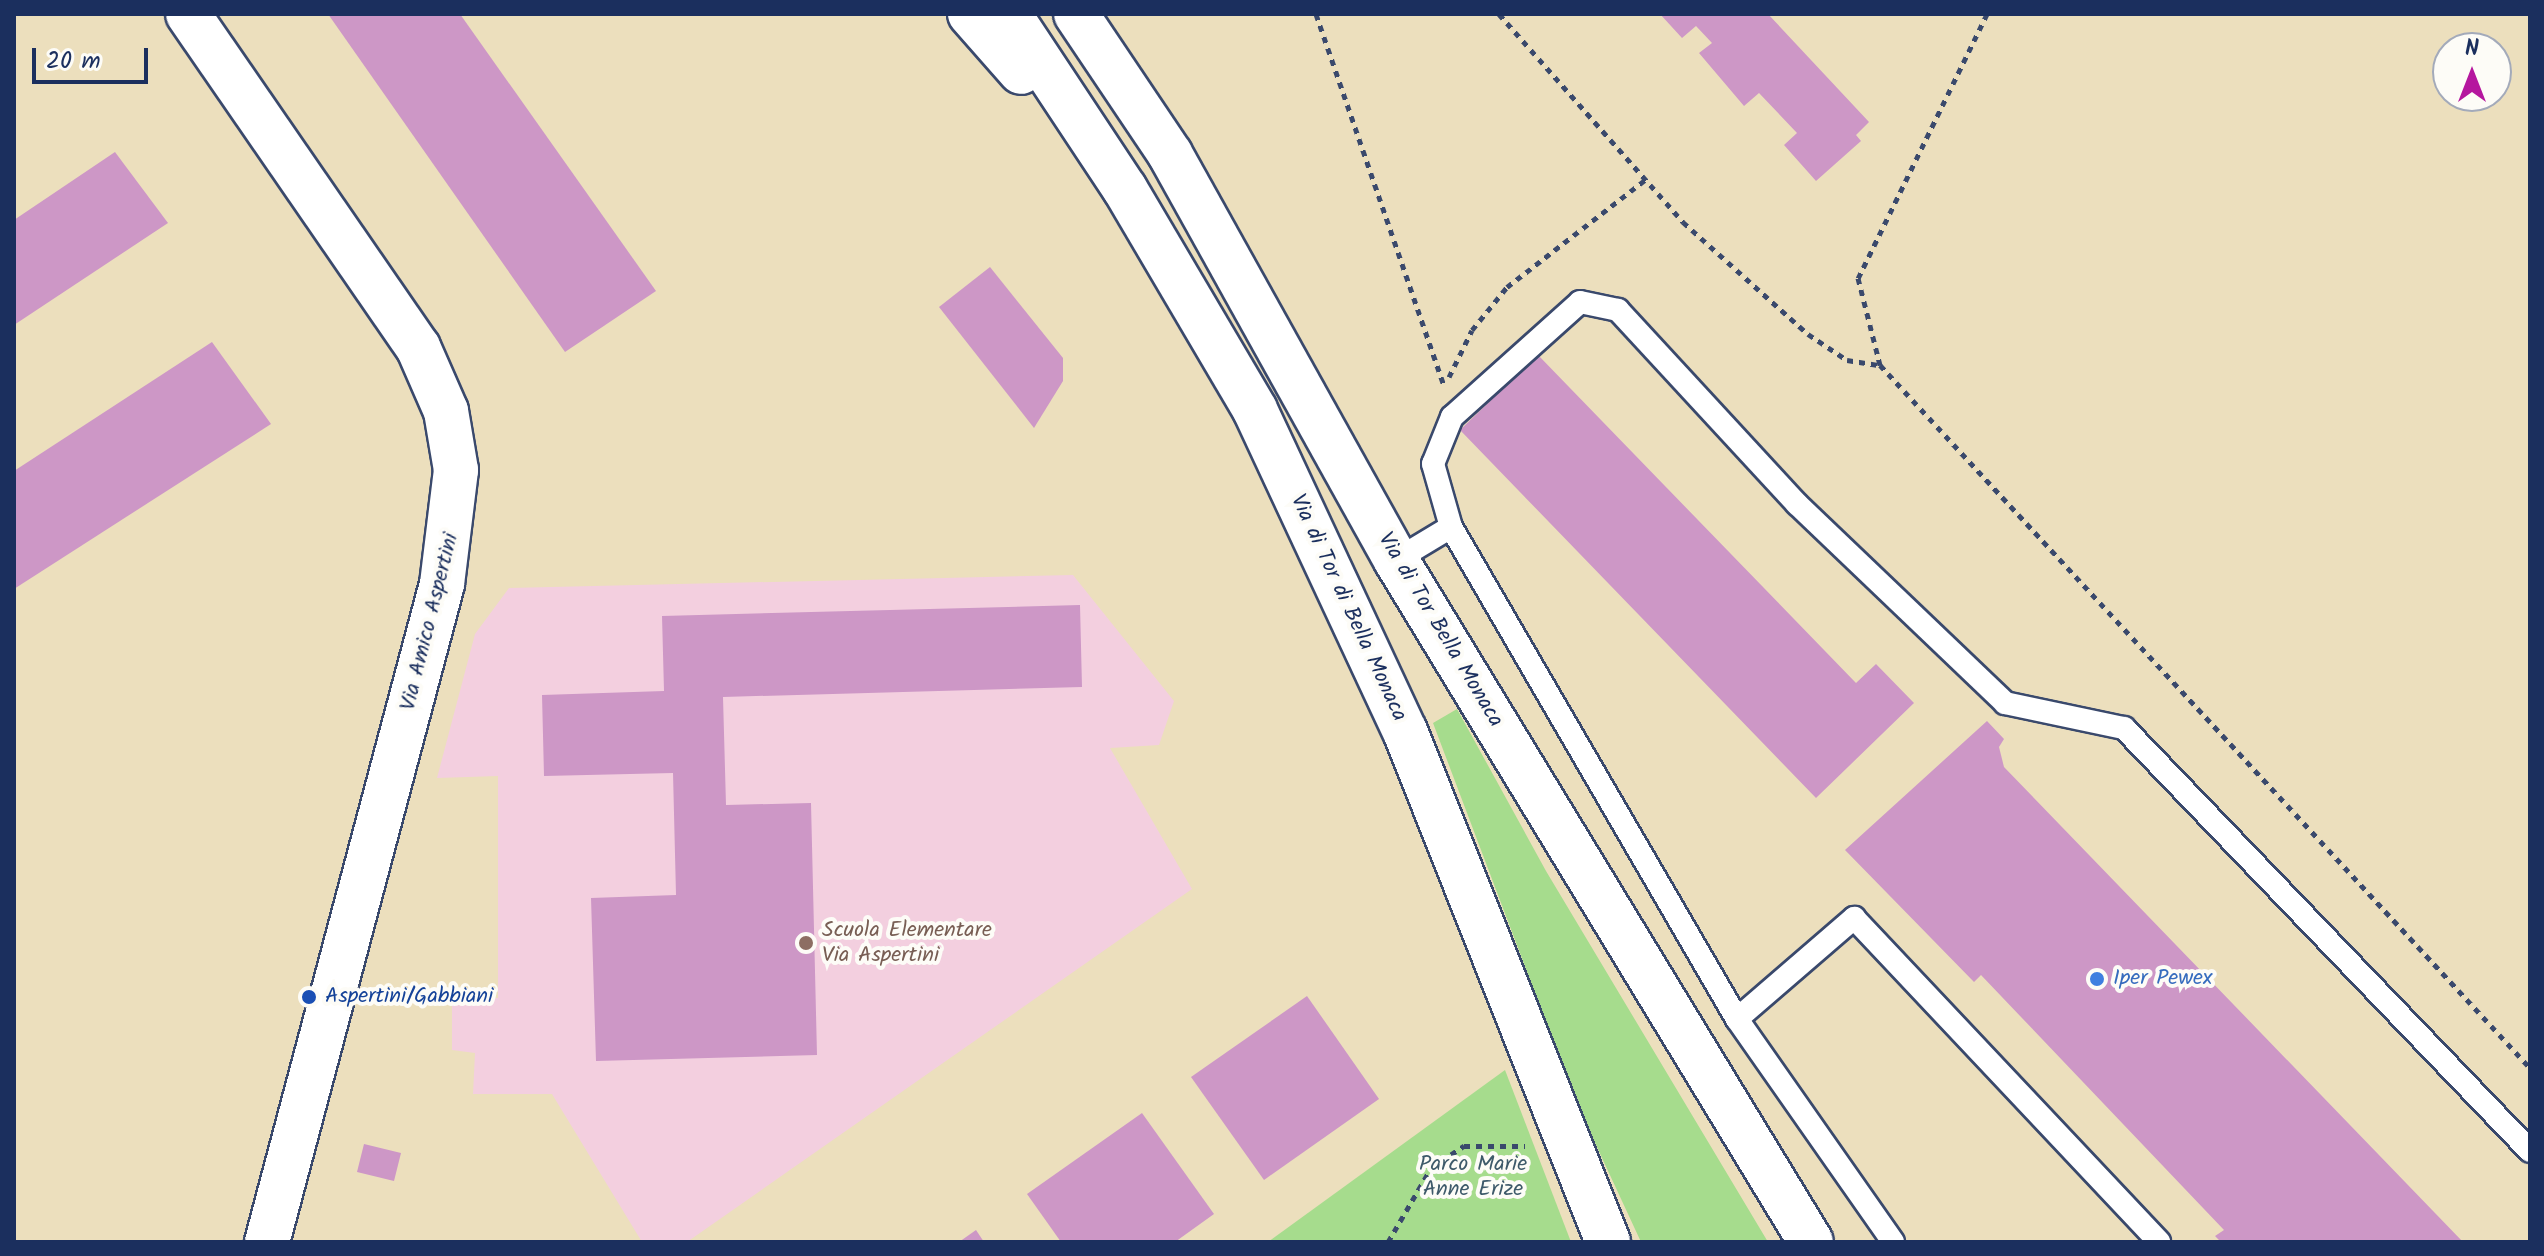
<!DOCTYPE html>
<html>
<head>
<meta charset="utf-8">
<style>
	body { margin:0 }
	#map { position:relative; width:2544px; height:1256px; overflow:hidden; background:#ecdfbd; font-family:Kalam,sans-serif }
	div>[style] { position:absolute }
	.built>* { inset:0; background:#f3cfdf }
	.green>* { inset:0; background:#a6dc8d }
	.building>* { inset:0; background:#cd97c6 }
	.path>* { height:5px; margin-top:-2.5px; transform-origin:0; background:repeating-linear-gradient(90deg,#3a496c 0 6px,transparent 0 12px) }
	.roads { filter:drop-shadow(2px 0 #3a496c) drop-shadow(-2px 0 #3a496c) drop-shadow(0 2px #3a496c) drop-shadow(0 -2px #3a496c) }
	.lane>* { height:22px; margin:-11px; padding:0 11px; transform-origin:11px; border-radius:11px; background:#fff }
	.street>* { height:44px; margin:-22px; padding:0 22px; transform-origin:22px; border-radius:22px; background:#fff }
	.primary>* { height:44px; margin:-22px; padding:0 22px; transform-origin:22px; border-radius:22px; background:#fff }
	.dots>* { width:22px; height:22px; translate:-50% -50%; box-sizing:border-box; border:4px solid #fdfcf7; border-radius:50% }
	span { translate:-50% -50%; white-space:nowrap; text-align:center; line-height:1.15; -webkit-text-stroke:8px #fdfcf7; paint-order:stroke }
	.street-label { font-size:22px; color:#1b2f5e }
	.education-label { font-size:22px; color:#785e54 }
	.left { translate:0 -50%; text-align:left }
	.shop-label { font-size:22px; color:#366cbe }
	.transit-label { font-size:22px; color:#164399 }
	.park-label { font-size:22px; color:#3e5a6a }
	.frame { position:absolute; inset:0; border:16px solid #1b2f5e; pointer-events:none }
	.north { position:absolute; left:2432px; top:32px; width:80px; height:80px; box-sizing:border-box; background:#fdfcf7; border:2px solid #a3aaba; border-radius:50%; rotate:0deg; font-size:22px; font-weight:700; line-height:32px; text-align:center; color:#1b2f5e }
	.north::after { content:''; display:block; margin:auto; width:28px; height:36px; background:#b5179e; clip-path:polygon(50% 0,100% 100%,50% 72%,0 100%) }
	.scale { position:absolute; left:32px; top:48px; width:116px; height:36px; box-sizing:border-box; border:4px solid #1b2f5e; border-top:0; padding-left:10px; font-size:24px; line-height:28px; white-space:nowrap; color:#1b2f5e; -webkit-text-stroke:6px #fdfcf7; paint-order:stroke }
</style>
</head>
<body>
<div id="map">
	<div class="built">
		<div style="clip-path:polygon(1073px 575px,1174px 701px,1159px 745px,1110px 748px,1192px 889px,687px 1242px,642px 1242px,552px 1094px,473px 1094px,475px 1053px,452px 1050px,452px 996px,498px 998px,498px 776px,437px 778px,475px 634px,509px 588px)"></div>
	</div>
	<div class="green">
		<div style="clip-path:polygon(1457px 709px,1546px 871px,1768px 1242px,1641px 1242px,1577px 1104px,1433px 723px)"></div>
		<div style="clip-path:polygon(1505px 1070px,1571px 1242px,1268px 1242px)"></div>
	</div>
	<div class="building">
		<div style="clip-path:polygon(328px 14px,460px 14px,656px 291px,565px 352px)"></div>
		<div style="clip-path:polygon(1660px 14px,1768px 14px,1869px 122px,1856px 135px,1861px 141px,1816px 181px,1784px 145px,1797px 133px,1759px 93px,1744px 106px,1699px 53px,1712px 43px,1696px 26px,1682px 38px)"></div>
		<div style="clip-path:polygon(115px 152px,168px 223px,14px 325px,14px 220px)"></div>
		<div style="clip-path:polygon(990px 267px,1063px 358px,1063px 381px,1034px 428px,939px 307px)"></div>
		<div style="clip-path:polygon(212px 342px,271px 424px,14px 589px,14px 471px)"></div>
		<div style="clip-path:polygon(1538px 355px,1856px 683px,1876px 664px,1914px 703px,1816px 798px,1460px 430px)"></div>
		<div style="clip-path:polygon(1080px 605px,1082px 687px,723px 697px,726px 805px,811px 803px,817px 1055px,596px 1061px,591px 898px,676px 895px,673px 773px,544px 776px,542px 695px,664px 691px,662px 616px)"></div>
		<div style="clip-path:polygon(1987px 721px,2004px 739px,1999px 747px,2004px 767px,2463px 1242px,2221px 1242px,2215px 1236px,2224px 1230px,1981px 975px,1974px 982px,1845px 850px)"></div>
		<div style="clip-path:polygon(1307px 996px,1379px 1099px,1264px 1180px,1191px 1077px)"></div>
		<div style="clip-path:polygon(1142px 1113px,1214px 1214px,1175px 1242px,1061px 1242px,1027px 1194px)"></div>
		<div style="clip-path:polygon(364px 1144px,401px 1153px,394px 1181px,357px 1172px)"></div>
		<div style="clip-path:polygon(976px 1230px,984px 1242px,959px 1242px)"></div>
	</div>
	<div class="path">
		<div style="left:1316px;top:14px;width:392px;rotate:71deg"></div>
		<div style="left:1499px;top:14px;width:278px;rotate:48.5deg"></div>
		<div style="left:1683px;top:222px;width:168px;rotate:41.9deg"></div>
		<div style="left:1808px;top:334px;width:47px;rotate:33.7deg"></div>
		<div style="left:1847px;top:360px;width:33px;rotate:9deg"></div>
		<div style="left:1987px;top:14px;width:294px;rotate:116deg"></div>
		<div style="left:1858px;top:278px;width:90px;rotate:75.8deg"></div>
		<div style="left:1880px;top:365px;width:957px;rotate:47.24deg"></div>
		<div style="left:1449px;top:377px;width:52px;rotate:-63.9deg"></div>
		<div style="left:1472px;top:330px;width:55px;rotate:-50.9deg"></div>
		<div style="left:1507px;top:287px;width:176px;rotate:-37.8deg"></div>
		<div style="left:1388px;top:1242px;width:86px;rotate:-59.8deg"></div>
		<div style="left:1431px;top:1168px;width:40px;rotate:-34deg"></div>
		<div style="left:1464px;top:1146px;width:61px"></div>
	</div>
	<div class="roads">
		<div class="lane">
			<div style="left:1451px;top:527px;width:66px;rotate:-105.9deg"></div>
			<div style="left:1433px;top:464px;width:51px;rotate:-68deg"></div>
			<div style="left:1452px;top:417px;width:172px;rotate:-41.9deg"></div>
			<div style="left:1580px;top:302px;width:39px;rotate:12deg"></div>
			<div style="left:1618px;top:310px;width:264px;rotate:47.3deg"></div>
			<div style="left:1797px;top:504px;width:288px;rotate:43.7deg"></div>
			<div style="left:2005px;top:703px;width:122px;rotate:11.9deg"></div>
			<div style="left:2124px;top:728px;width:586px;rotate:46.17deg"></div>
			<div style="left:1396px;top:560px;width:64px;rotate:-31deg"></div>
			<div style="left:1451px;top:527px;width:569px;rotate:59.83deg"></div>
			<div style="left:1737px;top:1019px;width:272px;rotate:55deg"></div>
			<div style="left:1737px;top:1019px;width:155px;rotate:-40.8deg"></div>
			<div style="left:1854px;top:918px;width:445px;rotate:46.7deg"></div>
		</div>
		<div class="street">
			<div style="left:188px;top:14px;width:405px;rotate:55.4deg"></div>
			<div style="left:418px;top:347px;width:70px;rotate:66.4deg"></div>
			<div style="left:446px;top:411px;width:60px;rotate:80.4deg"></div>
			<div style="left:456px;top:470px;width:115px;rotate:97deg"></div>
			<div style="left:442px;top:584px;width:681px;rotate:104.89deg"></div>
		</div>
		<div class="primary">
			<div style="left:970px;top:14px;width:77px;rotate:48.7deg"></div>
			<div style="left:1009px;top:14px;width:210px;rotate:56.5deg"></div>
			<div style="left:1125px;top:189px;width:256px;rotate:59.5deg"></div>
			<div style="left:1255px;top:410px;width:354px;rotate:65deg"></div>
			<div style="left:1405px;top:731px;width:550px;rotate:68.33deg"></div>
			<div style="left:1076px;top:14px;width:169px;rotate:56.1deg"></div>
			<div style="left:1170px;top:154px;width:465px;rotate:60.9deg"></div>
			<div style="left:1396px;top:560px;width:798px;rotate:58.68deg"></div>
		</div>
	</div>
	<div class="dots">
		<div style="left:806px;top:943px;background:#8d6e63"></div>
		<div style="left:2097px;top:979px;background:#3f7fe0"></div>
		<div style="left:309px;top:997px;background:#1a4fb4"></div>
	</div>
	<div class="street-label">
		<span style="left:1348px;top:608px;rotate:65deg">Via di Tor di Bella Monaca</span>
		<span style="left:430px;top:622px;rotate:-76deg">Via Amico Aspertini</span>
		<span style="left:1440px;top:630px;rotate:59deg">Via di Tor Bella Monaca</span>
	</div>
	<div class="education-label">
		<span class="left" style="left:822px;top:943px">Scuola Elementare<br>Via Aspertini</span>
	</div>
	<div class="shop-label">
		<span class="left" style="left:2113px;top:979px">Iper Pewex</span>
	</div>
	<div class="transit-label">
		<span class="left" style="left:325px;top:997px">Aspertini/Gabbiani</span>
	</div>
	<div class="park-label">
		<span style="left:1473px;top:1177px">Parco Marie<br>Anne Erize</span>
	</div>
	<div class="frame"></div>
	<div class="north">N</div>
	<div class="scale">20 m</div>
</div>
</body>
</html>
